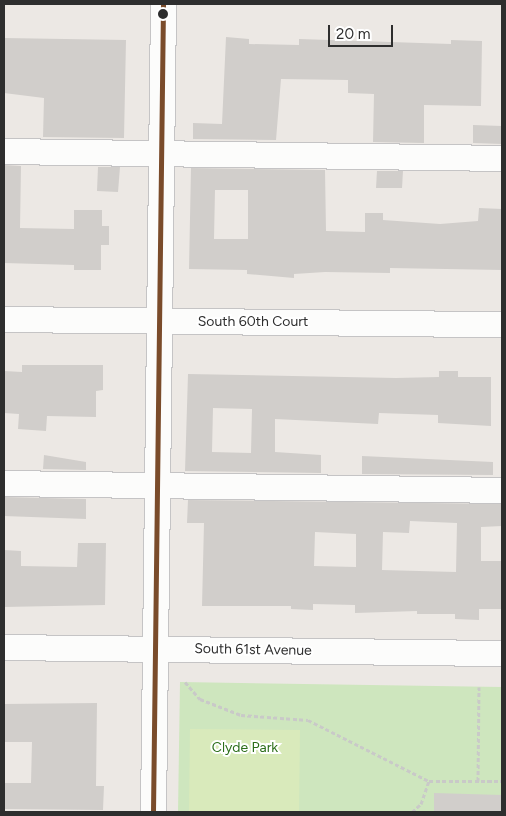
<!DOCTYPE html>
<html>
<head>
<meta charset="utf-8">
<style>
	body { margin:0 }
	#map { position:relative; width:506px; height:816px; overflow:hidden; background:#ece8e4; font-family:Figtree,sans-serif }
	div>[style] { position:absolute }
	.green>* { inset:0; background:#cee6be }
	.pitch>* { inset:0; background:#d9eabb }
	.building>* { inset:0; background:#d1cecb }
	.path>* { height:3px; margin-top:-1.5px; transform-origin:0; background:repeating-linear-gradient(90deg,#c9c9c8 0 4px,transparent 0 6.5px) }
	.roads { filter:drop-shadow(1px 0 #c5c4c5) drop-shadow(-1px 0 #c5c4c5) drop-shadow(0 1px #c5c4c5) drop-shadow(0 -1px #c5c4c5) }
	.minor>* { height:25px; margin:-12.5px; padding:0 12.5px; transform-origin:12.5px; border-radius:12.5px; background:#fcfcfb }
	.bus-1>* { height:5px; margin:-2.5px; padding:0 2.5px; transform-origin:2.5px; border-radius:2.5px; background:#7a4b2a }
	.dots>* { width:14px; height:14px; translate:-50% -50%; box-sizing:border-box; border:2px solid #fff; border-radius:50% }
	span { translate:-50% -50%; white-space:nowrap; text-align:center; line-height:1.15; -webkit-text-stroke:4px #fff; paint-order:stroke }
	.street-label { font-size:14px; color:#2e2e2e }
	.park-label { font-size:14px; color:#2c6e1b }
	.frame { position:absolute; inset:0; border:5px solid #2e2e2e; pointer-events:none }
	.scale { position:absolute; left:328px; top:25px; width:65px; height:22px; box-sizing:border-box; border:2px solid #2e2e2e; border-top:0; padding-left:6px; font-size:15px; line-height:18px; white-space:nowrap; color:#2e2e2e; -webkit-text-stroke:4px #fff; paint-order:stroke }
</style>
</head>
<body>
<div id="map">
	<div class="green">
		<div style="clip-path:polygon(180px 682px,502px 687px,502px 812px,178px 812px)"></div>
	</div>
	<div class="pitch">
		<div style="clip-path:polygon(190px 729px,300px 730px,299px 812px,189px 812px)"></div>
	</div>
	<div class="building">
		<div style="clip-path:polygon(226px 37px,249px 39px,249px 44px,299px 45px,299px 39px,451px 44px,451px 40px,482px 41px,481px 106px,424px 105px,424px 143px,373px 142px,374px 94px,348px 93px,348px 80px,281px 79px,276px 140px,193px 139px,193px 123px,222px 124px)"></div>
		<div style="clip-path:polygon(4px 38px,126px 40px,124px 138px,43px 137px,44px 98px,4px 93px)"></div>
		<div style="clip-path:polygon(473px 125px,502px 126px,502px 144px,473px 143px)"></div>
		<div style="clip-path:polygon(4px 165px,21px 166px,20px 228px,74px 229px,74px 210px,102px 210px,102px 226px,109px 226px,109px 245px,101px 245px,101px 270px,74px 270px,74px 265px,4px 263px)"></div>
		<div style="clip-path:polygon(98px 167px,120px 167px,118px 192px,97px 191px)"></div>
		<div style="clip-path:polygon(evenodd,191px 168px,325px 170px,326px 231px,365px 232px,365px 213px,383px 213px,383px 220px,440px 224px,478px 221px,479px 208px,502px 209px,502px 270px,390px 268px,390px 273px,325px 272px,294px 274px,294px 278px,247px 274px,247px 270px,189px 269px,191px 168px,215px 190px,248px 190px,248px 239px,214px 239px,215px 190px)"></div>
		<div style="clip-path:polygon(377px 171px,403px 171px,402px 188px,376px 188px)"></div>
		<div style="clip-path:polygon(22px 365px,103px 365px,103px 390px,96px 391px,96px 417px,47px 416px,46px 431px,18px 429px,19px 414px,4px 413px,4px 371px,22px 372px)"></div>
		<div style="clip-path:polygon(evenodd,439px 371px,458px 371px,458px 377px,491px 377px,491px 426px,438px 423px,438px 415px,379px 413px,378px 424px,275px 419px,275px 452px,321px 455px,321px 473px,185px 471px,188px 374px,396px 378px,439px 377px,439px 371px,213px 408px,252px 409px,251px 453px,212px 452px,213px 408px)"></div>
		<div style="clip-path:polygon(44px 455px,86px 462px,86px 470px,43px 469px)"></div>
		<div style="clip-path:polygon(362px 456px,493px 462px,493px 475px,362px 474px)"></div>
		<div style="clip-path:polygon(4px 497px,86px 499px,86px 519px,4px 516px)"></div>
		<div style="clip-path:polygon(evenodd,188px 500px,502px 504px,502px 526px,481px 527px,481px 561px,502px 561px,502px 609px,479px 609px,479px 620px,455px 619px,455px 614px,417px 614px,417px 611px,355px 613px,355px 605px,313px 604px,313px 610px,291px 609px,291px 606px,202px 606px,204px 523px,187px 523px,188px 500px,410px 521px,457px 523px,456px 572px,382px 570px,383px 532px,409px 533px,410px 521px,188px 500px,315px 532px,356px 534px,356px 567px,314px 566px,315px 532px)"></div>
		<div style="clip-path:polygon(78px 543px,106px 543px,105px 605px,4px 607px,4px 550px,21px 551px,21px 566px,77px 567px)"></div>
		<div style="clip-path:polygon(97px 703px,96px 786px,104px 786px,103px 810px,4px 809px,4px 783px,31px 783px,32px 742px,4px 742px,4px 704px)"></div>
		<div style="clip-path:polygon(434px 793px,502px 795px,502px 812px,434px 812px)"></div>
	</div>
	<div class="path">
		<div style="left:185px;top:682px;width:23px;rotate:49deg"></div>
		<div style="left:200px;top:699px;width:44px;rotate:21.3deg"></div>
		<div style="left:241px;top:715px;width:67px;rotate:4.3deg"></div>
		<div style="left:308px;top:720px;width:136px;rotate:26.8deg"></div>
		<div style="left:429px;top:781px;width:73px"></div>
		<div style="left:478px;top:781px;width:94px;rotate:-89.4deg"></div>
		<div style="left:412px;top:812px;width:12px;rotate:-42deg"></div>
		<div style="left:421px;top:804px;width:24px;rotate:-71deg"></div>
	</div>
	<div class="roads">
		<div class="minor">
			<div style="left:4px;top:151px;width:498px;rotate:0.8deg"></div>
			<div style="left:4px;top:319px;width:498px;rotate:0.6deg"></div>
			<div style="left:4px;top:483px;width:498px;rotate:0.8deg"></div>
			<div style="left:4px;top:647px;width:498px;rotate:0.7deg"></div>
			<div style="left:153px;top:812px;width:808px;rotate:-89.29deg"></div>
		</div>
	</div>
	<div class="bus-1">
		<div style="left:153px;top:812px;width:808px;rotate:-89.29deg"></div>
	</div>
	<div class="dots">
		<div style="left:163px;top:14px;background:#2e2e2e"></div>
	</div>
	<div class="street-label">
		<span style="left:253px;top:322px">South 60th Court</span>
		<span style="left:253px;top:650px;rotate:1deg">South 61st Avenue</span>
	</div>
	<div class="park-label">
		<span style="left:245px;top:748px">Clyde Park</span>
	</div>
	<div class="frame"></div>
	<div class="scale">20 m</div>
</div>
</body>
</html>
